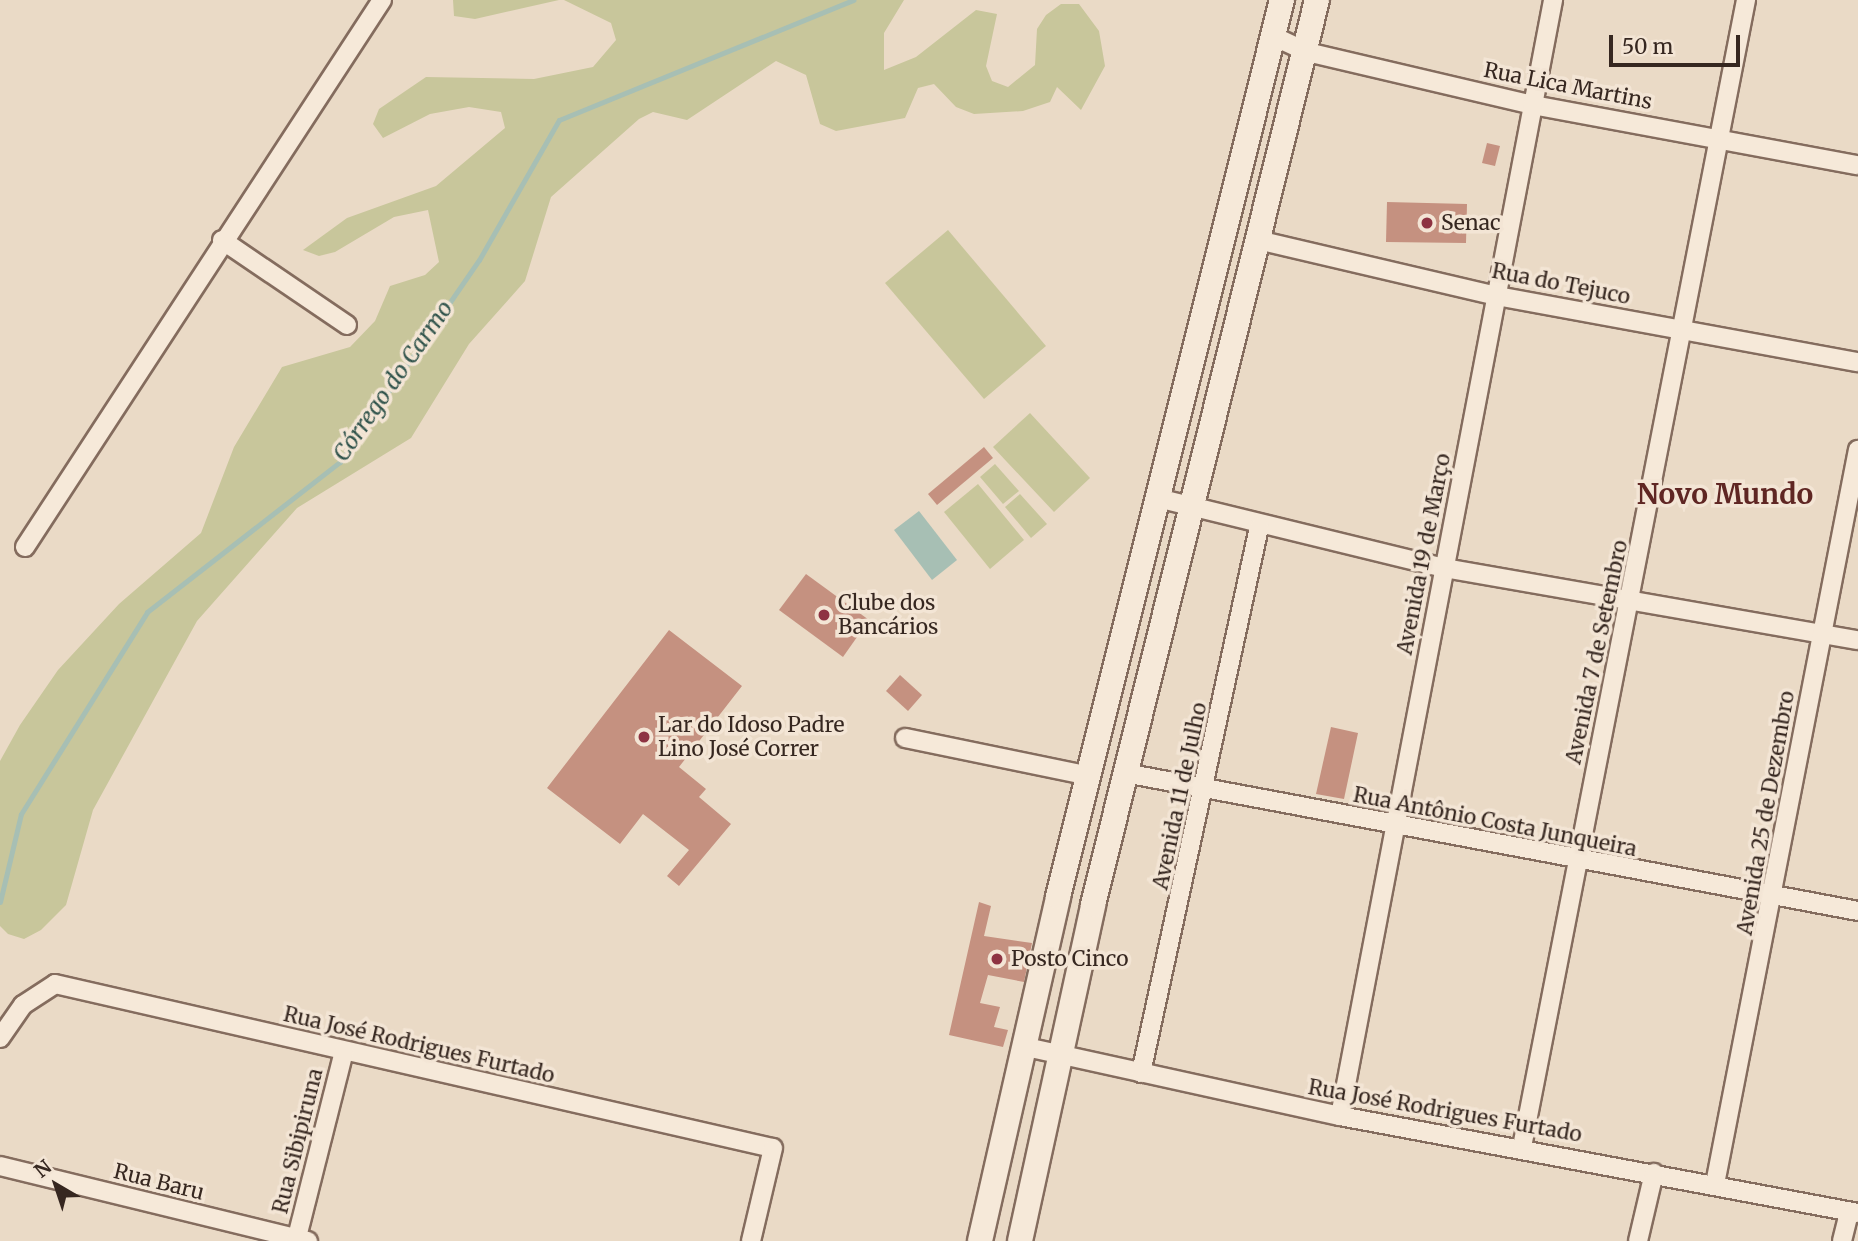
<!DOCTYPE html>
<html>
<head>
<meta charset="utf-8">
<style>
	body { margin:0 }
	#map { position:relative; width:1858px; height:1241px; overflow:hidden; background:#eadac6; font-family:Merriweather,serif }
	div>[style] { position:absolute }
	.green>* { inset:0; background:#c8c69b }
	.water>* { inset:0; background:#a7bfb4 }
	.stream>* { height:5px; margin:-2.5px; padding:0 2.5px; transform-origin:2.5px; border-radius:2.5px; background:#a7bfb4 }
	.building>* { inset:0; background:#c59180 }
	.roads { filter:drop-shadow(2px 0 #846c5e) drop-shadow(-2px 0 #846c5e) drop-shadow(0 2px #846c5e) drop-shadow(0 -2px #846c5e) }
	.minor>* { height:18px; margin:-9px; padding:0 9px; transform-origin:9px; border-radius:9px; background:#f6e9d9 }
	.secondary>* { height:24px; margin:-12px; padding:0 12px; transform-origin:12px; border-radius:12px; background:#f6e9d9 }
	.dots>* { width:19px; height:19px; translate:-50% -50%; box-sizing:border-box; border:4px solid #f3e5d5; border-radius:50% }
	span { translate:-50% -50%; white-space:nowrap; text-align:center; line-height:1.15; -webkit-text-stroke:7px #f3e5d5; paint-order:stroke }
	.street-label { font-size:21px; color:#362720 }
	.poi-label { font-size:21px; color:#362720 }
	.left { translate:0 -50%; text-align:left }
	.water-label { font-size:23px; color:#31544c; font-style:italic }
	.district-label { font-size:28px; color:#5f2623; font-weight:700 }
	.north { position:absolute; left:21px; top:1150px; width:70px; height:70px; -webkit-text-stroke:5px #f3e5d5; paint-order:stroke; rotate:321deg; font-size:19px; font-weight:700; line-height:28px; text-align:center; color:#362720 }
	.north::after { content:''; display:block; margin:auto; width:24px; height:32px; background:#362720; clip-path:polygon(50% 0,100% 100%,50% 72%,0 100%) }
	.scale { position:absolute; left:1609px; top:35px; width:131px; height:32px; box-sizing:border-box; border:4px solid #362720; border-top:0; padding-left:9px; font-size:21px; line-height:24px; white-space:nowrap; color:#362720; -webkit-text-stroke:5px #f3e5d5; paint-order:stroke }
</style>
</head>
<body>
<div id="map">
	<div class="green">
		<div style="clip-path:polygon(453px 0,559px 0,475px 19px,454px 16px)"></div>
		<div style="clip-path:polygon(564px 0,904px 0,884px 33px,884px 70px,916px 57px,976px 10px,997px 14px,986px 66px,992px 81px,1008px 87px,1035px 65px,1037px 29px,1046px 15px,1061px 4px,1079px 4px,1099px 31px,1105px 66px,1081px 110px,1057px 87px,1050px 102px,1023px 111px,974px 114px,956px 107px,934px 84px,918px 88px,905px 118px,836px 131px,820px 124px,806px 75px,776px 61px,687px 120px,653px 112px,639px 119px,551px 197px,525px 281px,469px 344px,411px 438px,297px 508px,197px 621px,93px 810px,66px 905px,41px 930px,24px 939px,8px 934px,0 926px,0 761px,20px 725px,58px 670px,119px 604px,201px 533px,234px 447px,282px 367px,350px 347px,375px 321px,390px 286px,425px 275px,439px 262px,428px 210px,394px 217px,335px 252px,319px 256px,303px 250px,347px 218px,436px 186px,505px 128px,501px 112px,469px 107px,430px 114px,383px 138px,373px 124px,379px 109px,426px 77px,534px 79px,593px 67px,616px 40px,611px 23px)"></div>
		<div style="clip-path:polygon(948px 230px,1046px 346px,984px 399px,885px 283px)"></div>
		<div style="clip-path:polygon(1030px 413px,1090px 478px,1054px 512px,993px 447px)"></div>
		<div style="clip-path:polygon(995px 464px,1019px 491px,1003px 504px,980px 477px)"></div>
		<div style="clip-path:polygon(978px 484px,1024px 540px,990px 569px,944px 512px)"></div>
		<div style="clip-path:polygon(1020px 494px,1047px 524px,1031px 538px,1005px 507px)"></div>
	</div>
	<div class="water">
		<div style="clip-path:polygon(919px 511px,957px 560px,932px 580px,894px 530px)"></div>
	</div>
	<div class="stream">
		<div style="left:0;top:902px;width:90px;rotate:-76.6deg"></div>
		<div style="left:21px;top:814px;width:238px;rotate:-58deg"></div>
		<div style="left:147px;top:612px;width:244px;rotate:-37.9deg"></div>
		<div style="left:340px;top:462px;width:245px;rotate:-55.5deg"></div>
		<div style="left:479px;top:260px;width:161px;rotate:-60.3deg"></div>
		<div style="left:559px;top:120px;width:318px;rotate:-22.2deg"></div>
	</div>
	<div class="building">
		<div style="clip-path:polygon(1487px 143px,1500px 146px,1495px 166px,1482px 163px)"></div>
		<div style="clip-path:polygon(1387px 202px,1467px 204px,1466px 243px,1386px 242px)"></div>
		<div style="clip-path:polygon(984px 447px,993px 458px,937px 505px,928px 494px)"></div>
		<div style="clip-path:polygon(806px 574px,869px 620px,843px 657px,779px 610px)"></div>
		<div style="clip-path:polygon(669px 630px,742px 686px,679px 767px,706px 789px,699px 797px,731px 824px,679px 886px,667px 876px,689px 850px,643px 814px,620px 844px,547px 788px)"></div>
		<div style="clip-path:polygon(900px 675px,922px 695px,908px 711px,886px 691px)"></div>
		<div style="clip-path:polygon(1331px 727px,1358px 733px,1344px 799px,1316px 794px)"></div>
		<div style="clip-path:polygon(979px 902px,991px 906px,984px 936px,1032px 943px,1024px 982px,988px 975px,980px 1003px,1000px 1007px,994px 1027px,1008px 1030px,1003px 1047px,949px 1035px)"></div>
	</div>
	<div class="roads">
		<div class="minor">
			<div style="left:1273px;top:36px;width:38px;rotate:25deg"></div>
			<div style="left:1307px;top:52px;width:232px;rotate:13.2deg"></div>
			<div style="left:1533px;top:105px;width:330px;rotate:10.5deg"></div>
			<div style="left:222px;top:240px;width:151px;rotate:34.2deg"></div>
			<div style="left:1258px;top:240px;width:245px;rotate:13.2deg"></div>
			<div style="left:1497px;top:296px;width:367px;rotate:10.4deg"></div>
			<div style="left:1157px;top:498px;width:295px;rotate:13.7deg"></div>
			<div style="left:1444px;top:568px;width:420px;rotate:9.9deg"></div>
			<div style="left:25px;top:547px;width:653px;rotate:-56.87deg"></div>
			<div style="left:905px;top:738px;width:189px;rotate:11.6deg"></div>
			<div style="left:1125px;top:773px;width:746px;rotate:10.66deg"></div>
			<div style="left:0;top:1038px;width:40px;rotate:-55.1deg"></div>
			<div style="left:23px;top:1005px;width:38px;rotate:-33deg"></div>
			<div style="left:55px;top:984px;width:736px;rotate:12.87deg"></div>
			<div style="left:773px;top:1148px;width:96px;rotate:103.3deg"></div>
			<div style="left:1026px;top:1047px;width:321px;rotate:12.4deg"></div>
			<div style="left:1340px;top:1116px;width:527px;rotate:10.61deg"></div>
			<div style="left:1141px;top:1073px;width:559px;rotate:-77.8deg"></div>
			<div style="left:1340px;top:1116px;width:1136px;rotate:-79.19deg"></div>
			<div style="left:1522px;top:1147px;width:1169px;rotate:-78.95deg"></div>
			<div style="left:0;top:1166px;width:317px;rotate:13.7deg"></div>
			<div style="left:1715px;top:1184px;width:748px;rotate:-78.98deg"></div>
			<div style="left:296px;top:1241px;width:196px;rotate:-75.8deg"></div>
			<div style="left:1638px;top:1241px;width:70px;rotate:-76.8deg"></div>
			<div style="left:1842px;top:1241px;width:30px;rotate:-76deg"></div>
		</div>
		<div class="secondary">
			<div style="left:980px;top:1241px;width:353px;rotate:-77.2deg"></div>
			<div style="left:1058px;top:897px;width:925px;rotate:-75.98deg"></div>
			<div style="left:1020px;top:1241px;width:344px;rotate:-77.7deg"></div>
			<div style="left:1093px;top:905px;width:932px;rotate:-76.1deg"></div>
		</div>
	</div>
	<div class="dots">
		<div style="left:1427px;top:223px;background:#8e3342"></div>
		<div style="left:824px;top:615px;background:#8e3342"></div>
		<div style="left:644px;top:737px;background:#8e3342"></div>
		<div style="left:997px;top:959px;background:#8e3342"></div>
	</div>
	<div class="street-label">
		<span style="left:1568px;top:86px;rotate:11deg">Rua Lica Martins</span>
		<span style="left:1561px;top:284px;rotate:11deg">Rua do Tejuco</span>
		<span style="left:1424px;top:554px;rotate:-79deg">Avenida 19 de Março</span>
		<span style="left:1597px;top:652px;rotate:-78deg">Avenida 7 de Setembro</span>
		<span style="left:1180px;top:796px;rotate:-78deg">Avenida 11 de Julho</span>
		<span style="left:1766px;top:813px;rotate:-80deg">Avenida 25 de Dezembro</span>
		<span style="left:1495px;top:822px;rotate:11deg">Rua Antônio Costa Junqueira</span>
		<span style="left:419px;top:1045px;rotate:13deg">Rua José Rodrigues Furtado</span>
		<span style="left:1445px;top:1111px;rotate:10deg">Rua José Rodrigues Furtado</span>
		<span style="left:298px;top:1141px;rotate:-76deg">Rua Sibipiruna</span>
		<span style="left:159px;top:1182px;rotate:14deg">Rua Baru</span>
	</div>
	<div class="poi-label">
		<span class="left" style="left:1441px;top:223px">Senac</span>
		<span class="left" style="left:838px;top:615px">Clube dos<br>Bancários</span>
		<span class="left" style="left:658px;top:737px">Lar do Idoso Padre<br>Lino José Correr</span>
		<span class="left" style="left:1011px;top:959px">Posto Cinco</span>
	</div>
	<div class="water-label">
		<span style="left:393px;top:381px;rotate:-55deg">Córrego do Carmo</span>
	</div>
	<div class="district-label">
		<span style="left:1725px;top:494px">Novo Mundo</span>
	</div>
	<div class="north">N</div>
	<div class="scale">50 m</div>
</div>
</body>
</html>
